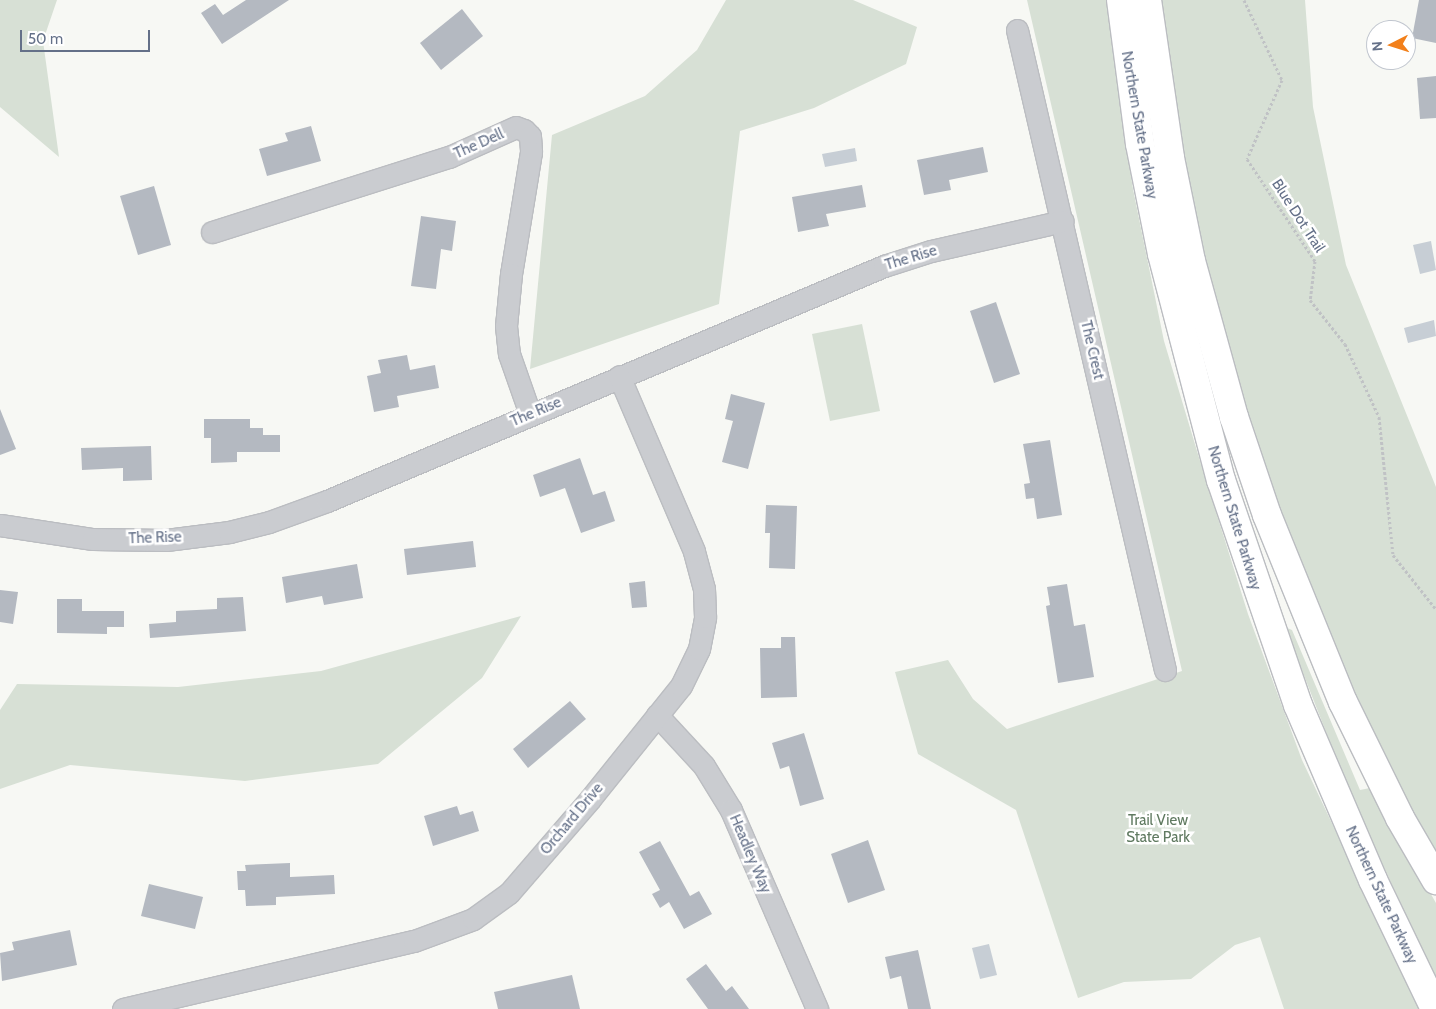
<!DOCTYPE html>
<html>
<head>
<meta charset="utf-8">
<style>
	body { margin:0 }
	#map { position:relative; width:1436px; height:1009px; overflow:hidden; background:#f7f8f4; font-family:Cabin,sans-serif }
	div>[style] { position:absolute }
	.green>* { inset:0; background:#d7e0d5 }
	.water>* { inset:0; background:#c7ced5 }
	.building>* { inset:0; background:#b4b9c1 }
	.path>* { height:3px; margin-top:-1.5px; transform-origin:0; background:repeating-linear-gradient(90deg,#c0c2c5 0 2.5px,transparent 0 5px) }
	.roads { filter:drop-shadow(1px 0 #bbbdc1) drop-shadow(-1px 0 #bbbdc1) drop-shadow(0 1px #bbbdc1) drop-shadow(0 -1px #bbbdc1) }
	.minor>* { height:21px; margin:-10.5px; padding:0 10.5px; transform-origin:10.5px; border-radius:10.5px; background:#caccd0 }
	.highway>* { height:28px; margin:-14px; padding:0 14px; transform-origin:14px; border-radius:14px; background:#fff }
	span { translate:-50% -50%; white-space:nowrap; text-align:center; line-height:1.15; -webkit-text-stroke:5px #fff; paint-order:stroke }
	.street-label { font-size:15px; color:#647088 }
	.park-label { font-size:15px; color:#607a61 }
	.north { position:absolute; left:1366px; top:20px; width:50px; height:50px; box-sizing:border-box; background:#fff; border:1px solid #c1c6cf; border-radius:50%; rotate:265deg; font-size:14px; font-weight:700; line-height:20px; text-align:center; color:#647088 }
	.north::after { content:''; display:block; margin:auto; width:18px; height:22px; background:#f2801b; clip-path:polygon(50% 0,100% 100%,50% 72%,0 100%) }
	.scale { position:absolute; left:20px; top:30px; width:130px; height:22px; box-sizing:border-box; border:2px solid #647088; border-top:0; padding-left:6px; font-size:15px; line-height:18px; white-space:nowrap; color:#647088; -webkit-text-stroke:4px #fff; paint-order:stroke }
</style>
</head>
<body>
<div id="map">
	<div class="green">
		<div style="clip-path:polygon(0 0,57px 0,43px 41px,59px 157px,0 107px)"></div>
		<div style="clip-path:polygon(726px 0,853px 0,917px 27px,906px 64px,814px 108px,740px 131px,719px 304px,530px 369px,552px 135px,645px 96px,697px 50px)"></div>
		<div style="clip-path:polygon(1027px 0,1106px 0,1133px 189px,1164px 341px,1197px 451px,1248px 614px,1302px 760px,1420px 1009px,1284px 1009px,1260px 937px,1235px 945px,1191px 979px,1124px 982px,1078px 998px,1016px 810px,918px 754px,895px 672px,948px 660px,973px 699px,1007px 729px,1182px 671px)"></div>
		<div style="clip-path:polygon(1161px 0,1305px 0,1313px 107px,1346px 265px,1436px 487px,1436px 855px,1371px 735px,1270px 493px,1211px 306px,1181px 150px)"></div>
		<div style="clip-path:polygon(862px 324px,880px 411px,830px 421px,812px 334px)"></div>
		<div style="clip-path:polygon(521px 616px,482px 678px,378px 764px,245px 781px,70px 765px,0 789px,0 710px,17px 684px,178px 687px,321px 671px)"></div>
		<div style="clip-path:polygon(1285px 627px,1292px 630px,1360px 790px,1370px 788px,1436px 903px,1436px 980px,1351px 796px)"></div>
	</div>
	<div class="water">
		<div style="clip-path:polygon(855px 148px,857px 161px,825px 167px,822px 154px)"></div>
		<div style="clip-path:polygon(1431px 241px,1436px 270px,1420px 274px,1413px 245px)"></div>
		<div style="clip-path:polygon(1434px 320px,1436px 336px,1408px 343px,1404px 328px)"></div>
		<div style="clip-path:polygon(989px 944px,997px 975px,980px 979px,972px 948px)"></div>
	</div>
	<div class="building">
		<div style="clip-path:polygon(246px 0,289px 0,222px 44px,201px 13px,215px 4px,223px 15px)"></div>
		<div style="clip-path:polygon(1419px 0,1436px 0,1436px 43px,1412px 38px)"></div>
		<div style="clip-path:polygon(462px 9px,483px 36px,441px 70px,420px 43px)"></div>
		<div style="clip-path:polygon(1436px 76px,1436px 118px,1420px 119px,1417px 78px)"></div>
		<div style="clip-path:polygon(311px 126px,321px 161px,267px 176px,259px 149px,288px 141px,285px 133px)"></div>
		<div style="clip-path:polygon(983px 147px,988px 172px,949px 180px,951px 190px,924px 195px,917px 160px)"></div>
		<div style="clip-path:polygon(862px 185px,866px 207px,826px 214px,829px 226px,798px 232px,792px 197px)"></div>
		<div style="clip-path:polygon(154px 186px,171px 245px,138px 255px,120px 196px)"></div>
		<div style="clip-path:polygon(421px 216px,456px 221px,452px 251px,441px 249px,436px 289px,411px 286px)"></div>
		<div style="clip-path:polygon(996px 302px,1020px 374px,994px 383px,970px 311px)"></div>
		<div style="clip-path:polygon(407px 355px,410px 370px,435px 365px,439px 388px,397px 396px,399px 407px,374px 412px,367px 376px,381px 373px,378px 360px)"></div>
		<div style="clip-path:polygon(731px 394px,765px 403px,748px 469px,722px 462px,733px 421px,725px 419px)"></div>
		<div style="clip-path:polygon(0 409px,16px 449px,0 455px)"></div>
		<div style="clip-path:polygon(204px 419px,250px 419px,250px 428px,263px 428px,263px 435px,280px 435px,280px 452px,237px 452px,237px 462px,211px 463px,211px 438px,204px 438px)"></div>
		<div style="clip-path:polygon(1050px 440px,1062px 515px,1037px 519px,1034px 498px,1026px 499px,1024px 484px,1030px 483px,1023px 444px)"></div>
		<div style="clip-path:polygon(151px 446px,152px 480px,123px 481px,123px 468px,82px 470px,81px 448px)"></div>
		<div style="clip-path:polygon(580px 458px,593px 495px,605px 491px,615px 521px,581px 533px,565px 488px,540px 497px,533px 475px)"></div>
		<div style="clip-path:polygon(766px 505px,797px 506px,795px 569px,769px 568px,770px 533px,765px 533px)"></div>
		<div style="clip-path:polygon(473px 541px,476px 567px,407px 575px,404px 549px)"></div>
		<div style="clip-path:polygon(357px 564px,363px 598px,324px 605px,322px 596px,286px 603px,282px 577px)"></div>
		<div style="clip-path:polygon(645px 581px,647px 607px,632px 608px,629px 583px)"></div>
		<div style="clip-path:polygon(1067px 584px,1074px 626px,1085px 624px,1094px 677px,1058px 683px,1046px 606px,1050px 605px,1047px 587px)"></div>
		<div style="clip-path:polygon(0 590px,18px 592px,13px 624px,0 622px)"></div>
		<div style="clip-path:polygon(243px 597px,246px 631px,150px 638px,149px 624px,176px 622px,176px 611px,217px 609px,217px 598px)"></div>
		<div style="clip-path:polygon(57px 599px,82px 599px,82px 611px,124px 611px,124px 627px,107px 627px,107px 634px,57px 633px)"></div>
		<div style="clip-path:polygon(781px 637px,795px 637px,797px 697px,761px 698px,760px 648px,781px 648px)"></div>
		<div style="clip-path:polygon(570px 701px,586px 719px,528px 768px,513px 749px)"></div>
		<div style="clip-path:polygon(804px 733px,824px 799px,800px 806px,789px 766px,780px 769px,772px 743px)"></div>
		<div style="clip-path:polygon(457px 806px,460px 815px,473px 811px,479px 831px,433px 846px,424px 816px)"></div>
		<div style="clip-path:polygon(868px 840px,885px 890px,848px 903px,831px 854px)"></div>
		<div style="clip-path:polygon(660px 841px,690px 896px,699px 891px,712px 914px,684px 929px,669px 902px,660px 908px,652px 894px,660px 890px,639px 852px)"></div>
		<div style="clip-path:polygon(290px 863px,290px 877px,334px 875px,335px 894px,276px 897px,276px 905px,246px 906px,245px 890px,238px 890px,237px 871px,246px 871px,245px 865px)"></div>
		<div style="clip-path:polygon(149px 884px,203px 897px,195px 929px,141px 916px)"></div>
		<div style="clip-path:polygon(70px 930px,77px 965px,2px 981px,0 953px,14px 950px,12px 942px)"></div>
		<div style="clip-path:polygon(918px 950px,931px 1009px,908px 1009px,901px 976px,890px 979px,885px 957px)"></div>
		<div style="clip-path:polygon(706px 964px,726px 991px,732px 986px,749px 1009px,708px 1009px,686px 979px)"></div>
		<div style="clip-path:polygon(572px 975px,580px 1009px,498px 1009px,494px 992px)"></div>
	</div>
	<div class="path">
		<div style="left:1244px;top:0;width:89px;rotate:64.6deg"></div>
		<div style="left:1282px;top:80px;width:86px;rotate:113.9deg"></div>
		<div style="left:1247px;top:159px;width:123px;rotate:56.3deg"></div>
		<div style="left:1315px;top:261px;width:39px;rotate:97deg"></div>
		<div style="left:1310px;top:300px;width:56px;rotate:51.5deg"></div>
		<div style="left:1345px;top:344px;width:81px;rotate:65deg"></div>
		<div style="left:1379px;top:417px;width:139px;rotate:84.2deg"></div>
		<div style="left:1393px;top:555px;width:69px;rotate:51.5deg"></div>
	</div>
	<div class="roads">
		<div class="minor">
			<div style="left:1017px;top:30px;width:657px;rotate:76.98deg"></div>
			<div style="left:212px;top:232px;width:249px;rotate:-17.6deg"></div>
			<div style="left:449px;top:157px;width:73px;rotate:-24.1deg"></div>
			<div style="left:516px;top:127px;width:9px;rotate:21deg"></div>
			<div style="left:524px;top:130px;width:8px;rotate:45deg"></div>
			<div style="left:530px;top:136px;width:16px;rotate:86deg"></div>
			<div style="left:531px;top:152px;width:124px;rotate:99.3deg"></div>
			<div style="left:511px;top:274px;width:52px;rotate:95.5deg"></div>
			<div style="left:506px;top:326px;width:28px;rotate:84deg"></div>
			<div style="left:509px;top:354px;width:64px;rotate:70.7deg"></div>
			<div style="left:0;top:525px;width:94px;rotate:8.6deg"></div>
			<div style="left:93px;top:539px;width:73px;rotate:0.8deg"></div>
			<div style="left:166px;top:540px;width:64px;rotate:-7.2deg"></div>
			<div style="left:229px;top:532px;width:41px;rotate:-14deg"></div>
			<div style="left:269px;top:522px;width:62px;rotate:-19.9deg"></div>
			<div style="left:327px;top:501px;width:605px;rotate:-22.88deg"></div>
			<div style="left:884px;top:266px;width:49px;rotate:-17.7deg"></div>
			<div style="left:931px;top:251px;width:135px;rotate:-12.8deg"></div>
			<div style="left:657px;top:715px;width:69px;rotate:47.3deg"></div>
			<div style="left:704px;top:766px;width:52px;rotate:58.5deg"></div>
			<div style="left:731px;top:810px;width:217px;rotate:66.6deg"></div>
			<div style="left:123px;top:1009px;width:299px;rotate:-13.2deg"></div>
			<div style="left:414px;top:941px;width:63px;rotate:-20.4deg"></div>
			<div style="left:473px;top:919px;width:44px;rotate:-35.8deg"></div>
			<div style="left:509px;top:893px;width:124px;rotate:-49.2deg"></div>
			<div style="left:590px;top:799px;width:145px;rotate:-51.2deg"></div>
			<div style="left:681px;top:686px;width:41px;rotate:-64.1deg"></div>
			<div style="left:699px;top:649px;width:33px;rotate:-79deg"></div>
			<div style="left:705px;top:617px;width:28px;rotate:-92deg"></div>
			<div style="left:704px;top:589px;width:39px;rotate:-105deg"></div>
			<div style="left:694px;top:551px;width:190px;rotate:-113.2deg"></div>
		</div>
		<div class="highway">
			<div style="left:1121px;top:0;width:145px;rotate:82.5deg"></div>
			<div style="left:1140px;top:144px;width:112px;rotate:78.7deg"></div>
			<div style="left:1162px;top:254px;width:234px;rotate:75.4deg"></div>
			<div style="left:1221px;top:480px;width:238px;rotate:71.1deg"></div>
			<div style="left:1298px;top:705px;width:190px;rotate:66.8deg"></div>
			<div style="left:1373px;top:880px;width:143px;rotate:64.3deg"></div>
			<div style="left:1147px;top:0;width:160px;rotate:81.7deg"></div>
			<div style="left:1170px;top:158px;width:105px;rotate:78.5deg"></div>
			<div style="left:1191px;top:261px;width:162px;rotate:74.6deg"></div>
			<div style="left:1234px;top:417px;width:103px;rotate:71.4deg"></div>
			<div style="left:1267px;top:515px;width:202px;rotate:67.9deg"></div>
			<div style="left:1343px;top:702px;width:129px;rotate:63.8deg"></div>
			<div style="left:1400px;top:818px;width:72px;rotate:59.9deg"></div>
		</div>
	</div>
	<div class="street-label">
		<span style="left:1139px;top:125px;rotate:80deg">Northern State Parkway</span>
		<span style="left:479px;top:144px;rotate:-24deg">The Dell</span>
		<span style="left:1298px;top:216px;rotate:57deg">Blue Dot Trail</span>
		<span style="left:911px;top:258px;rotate:-17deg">The Rise</span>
		<span style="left:1092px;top:350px;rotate:77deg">The Crest</span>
		<span style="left:536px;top:412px;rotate:-23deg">The Rise</span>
		<span style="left:1234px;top:518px;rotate:73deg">Northern State Parkway</span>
		<span style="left:155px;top:538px;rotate:-2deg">The Rise</span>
		<span style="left:572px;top:819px;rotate:-50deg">Orchard Drive</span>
		<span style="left:750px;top:854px;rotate:67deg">Headley Way</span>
		<span style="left:1381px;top:895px;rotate:65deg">Northern State Parkway</span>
	</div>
	<div class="park-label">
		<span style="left:1158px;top:829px">Trail View<br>State Park</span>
	</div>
	<div class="north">N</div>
	<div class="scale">50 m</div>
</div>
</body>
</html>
